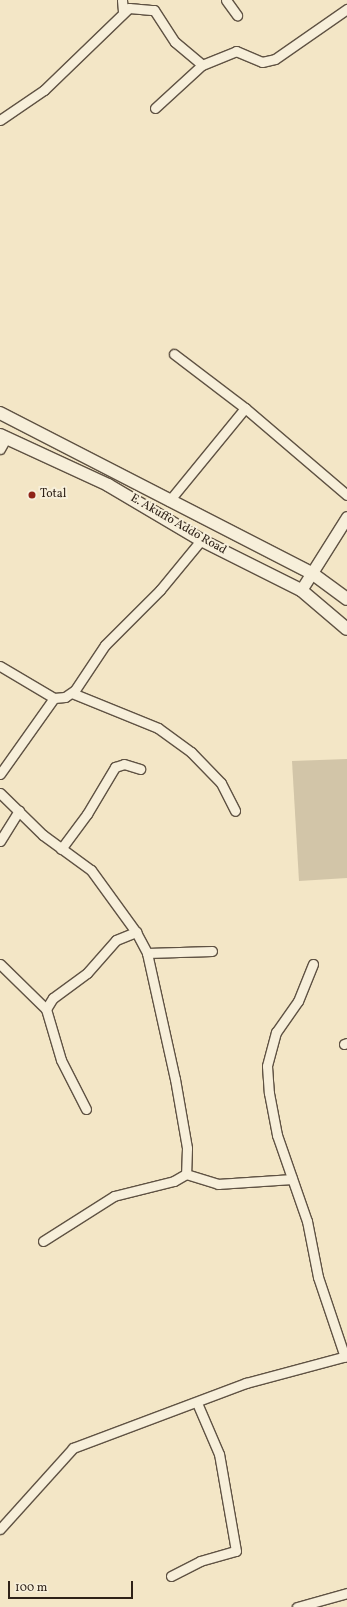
<!DOCTYPE html>
<html>
<head>
<meta charset="utf-8">
<style>
	body { margin:0 }
	#map { position:relative; width:347px; height:1607px; overflow:hidden; background:#f3e6c6; font-family:Vollkorn,serif }
	div>[style] { position:absolute }
	.green>* { inset:0; background:#d2c5a8 }
	.roads { filter:drop-shadow(1px 0 #5f5243) drop-shadow(-1px 0 #5f5243) drop-shadow(0 1px #5f5243) drop-shadow(0 -1px #5f5243) }
	.minor>* { height:9px; margin:-4.5px; padding:0 4.5px; transform-origin:4.5px; border-radius:4.5px; background:#f7efda }
	.tertiary>* { height:11px; margin:-5.5px; padding:0 5.5px; transform-origin:5.5px; border-radius:5.5px; background:#f7efda }
	.secondary>* { height:12px; margin:-6px; padding:0 6px; transform-origin:6px; border-radius:6px; background:#f7efda }
	.dots>* { width:11px; height:11px; translate:-50% -50%; box-sizing:border-box; border:2px solid #f7efda; border-radius:50% }
	span { translate:-50% -50%; white-space:nowrap; text-align:center; line-height:1.15; -webkit-text-stroke:4px #f7efda; paint-order:stroke }
	.poi-label { font-size:12px; color:#2e2117 }
	.left { translate:0 -50%; text-align:left }
	.street-label { font-size:12px; color:#2e2117 }
	.scale { position:absolute; left:8px; top:1581px; width:125px; height:18px; box-sizing:border-box; border:2px solid #2e2117; border-top:0; padding-left:5px; font-size:12px; line-height:14px; white-space:nowrap; color:#2e2117; -webkit-text-stroke:3px #f7efda; paint-order:stroke }
</style>
</head>
<body>
<div id="map">
	<div class="green">
		<div style="clip-path:polygon(347px 759px,347px 878px,299px 881px,292px 761px)"></div>
	</div>
	<div class="roads">
		<div class="minor">
			<div style="left:122px;top:0;width:12px;rotate:85deg"></div>
			<div style="left:226px;top:0;width:19px;rotate:54deg"></div>
			<div style="left:155px;top:108px;width:64px;rotate:-42.5deg"></div>
			<div style="left:202px;top:65px;width:37px;rotate:-22deg"></div>
			<div style="left:236px;top:51px;width:28px;rotate:23deg"></div>
			<div style="left:262px;top:62px;width:13px;rotate:-13deg"></div>
			<div style="left:275px;top:59px;width:88px;rotate:-34.8deg"></div>
			<div style="left:0;top:120px;width:53px;rotate:-34.3deg"></div>
			<div style="left:44px;top:90px;width:118px;rotate:-44deg"></div>
			<div style="left:129px;top:8px;width:25px;rotate:5deg"></div>
			<div style="left:154px;top:10px;width:38px;rotate:57deg"></div>
			<div style="left:175px;top:42px;width:35px;rotate:40deg"></div>
			<div style="left:174px;top:354px;width:89px;rotate:37.3deg"></div>
			<div style="left:245px;top:408px;width:134px;rotate:40.5deg"></div>
			<div style="left:0;top:449px;width:13px;rotate:-61deg"></div>
			<div style="left:169px;top:501px;width:120px;rotate:-50.7deg"></div>
			<div style="left:0;top:666px;width:63px;rotate:30.7deg"></div>
			<div style="left:72px;top:693px;width:93px;rotate:22.1deg"></div>
			<div style="left:158px;top:728px;width:41px;rotate:36deg"></div>
			<div style="left:191px;top:752px;width:43px;rotate:45.9deg"></div>
			<div style="left:221px;top:783px;width:31px;rotate:63deg"></div>
			<div style="left:54px;top:698px;width:11px;rotate:-5deg"></div>
			<div style="left:65px;top:697px;width:12px;rotate:-35deg"></div>
			<div style="left:75px;top:690px;width:54px;rotate:-56.3deg"></div>
			<div style="left:105px;top:645px;width:78px;rotate:-45deg"></div>
			<div style="left:160px;top:590px;width:65px;rotate:-50.6deg"></div>
			<div style="left:0;top:774px;width:93px;rotate:-54.6deg"></div>
			<div style="left:0;top:793px;width:60px;rotate:44.3deg"></div>
			<div style="left:43px;top:835px;width:59px;rotate:36.1deg"></div>
			<div style="left:91px;top:870px;width:77px;rotate:54deg"></div>
			<div style="left:136px;top:932px;width:24px;rotate:62deg"></div>
			<div style="left:147px;top:953px;width:129px;rotate:77.5deg"></div>
			<div style="left:175px;top:1079px;width:70px;rotate:80.1deg"></div>
			<div style="left:187px;top:1148px;width:26px;rotate:92deg"></div>
			<div style="left:186px;top:1174px;width:14px;rotate:150deg"></div>
			<div style="left:174px;top:1181px;width:62px;rotate:166deg"></div>
			<div style="left:114px;top:1196px;width:84px;rotate:147.6deg"></div>
			<div style="left:0;top:841px;width:36px;rotate:-58deg"></div>
			<div style="left:61px;top:849px;width:44px;rotate:-53.4deg"></div>
			<div style="left:87px;top:814px;width:55px;rotate:-59.2deg"></div>
			<div style="left:115px;top:767px;width:9px;rotate:-18deg"></div>
			<div style="left:124px;top:764px;width:17px;rotate:17deg"></div>
			<div style="left:147px;top:953px;width:65px;rotate:-1.8deg"></div>
			<div style="left:0;top:964px;width:64px;rotate:44.4deg"></div>
			<div style="left:46px;top:1009px;width:53px;rotate:73.6deg"></div>
			<div style="left:61px;top:1060px;width:55px;rotate:63deg"></div>
			<div style="left:313px;top:964px;width:40px;rotate:112deg"></div>
			<div style="left:298px;top:1001px;width:38px;rotate:125deg"></div>
			<div style="left:276px;top:1032px;width:35px;rotate:105deg"></div>
			<div style="left:267px;top:1066px;width:27px;rotate:86deg"></div>
			<div style="left:269px;top:1093px;width:43px;rotate:79.2deg"></div>
			<div style="left:277px;top:1135px;width:91px;rotate:70.8deg"></div>
			<div style="left:307px;top:1221px;width:57px;rotate:78.9deg"></div>
			<div style="left:318px;top:1277px;width:84px;rotate:71.4deg"></div>
			<div style="left:46px;top:1009px;width:13px;rotate:-58deg"></div>
			<div style="left:53px;top:998px;width:42px;rotate:-36.3deg"></div>
			<div style="left:87px;top:973px;width:44px;rotate:-48.7deg"></div>
			<div style="left:116px;top:940px;width:22px;rotate:-22deg"></div>
			<div style="left:344px;top:1044px;width:3px;rotate:-18deg"></div>
			<div style="left:186px;top:1174px;width:34px;rotate:17deg"></div>
			<div style="left:218px;top:1184px;width:74px;rotate:-3.9deg"></div>
			<div style="left:0;top:1529px;width:109px;rotate:-48deg"></div>
			<div style="left:73px;top:1448px;width:185px;rotate:-20.6deg"></div>
			<div style="left:246px;top:1383px;width:105px;rotate:-15deg"></div>
			<div style="left:171px;top:1576px;width:33px;rotate:-27deg"></div>
			<div style="left:200px;top:1561px;width:37px;rotate:-16deg"></div>
			<div style="left:236px;top:1551px;width:98px;rotate:-99.9deg"></div>
			<div style="left:219px;top:1454px;width:56px;rotate:-113.3deg"></div>
			<div style="left:297px;top:1607px;width:52px;rotate:-15.6deg"></div>
		</div>
		<div class="tertiary">
			<div style="left:301px;top:590px;width:86px;rotate:-57.8deg"></div>
		</div>
		<div class="secondary">
			<div style="left:0;top:413px;width:352px;rotate:27.2deg"></div>
			<div style="left:313px;top:574px;width:42px;rotate:36.3deg"></div>
			<div style="left:0;top:435px;width:119px;rotate:24.8deg"></div>
			<div style="left:108px;top:485px;width:108px;rotate:30.6deg"></div>
			<div style="left:201px;top:540px;width:112px;rotate:26.6deg"></div>
			<div style="left:301px;top:590px;width:60px;rotate:40.3deg"></div>
		</div>
	</div>
	<div class="dots">
		<div style="left:32px;top:495px;background:#8f2418"></div>
	</div>
	<div class="poi-label">
		<span class="left" style="left:40px;top:495px">Total</span>
	</div>
	<div class="street-label">
		<span style="left:178px;top:525px;rotate:30deg">E. Akuffo Addo Road</span>
	</div>
	<div class="scale">100 m</div>
</div>
</body>
</html>
